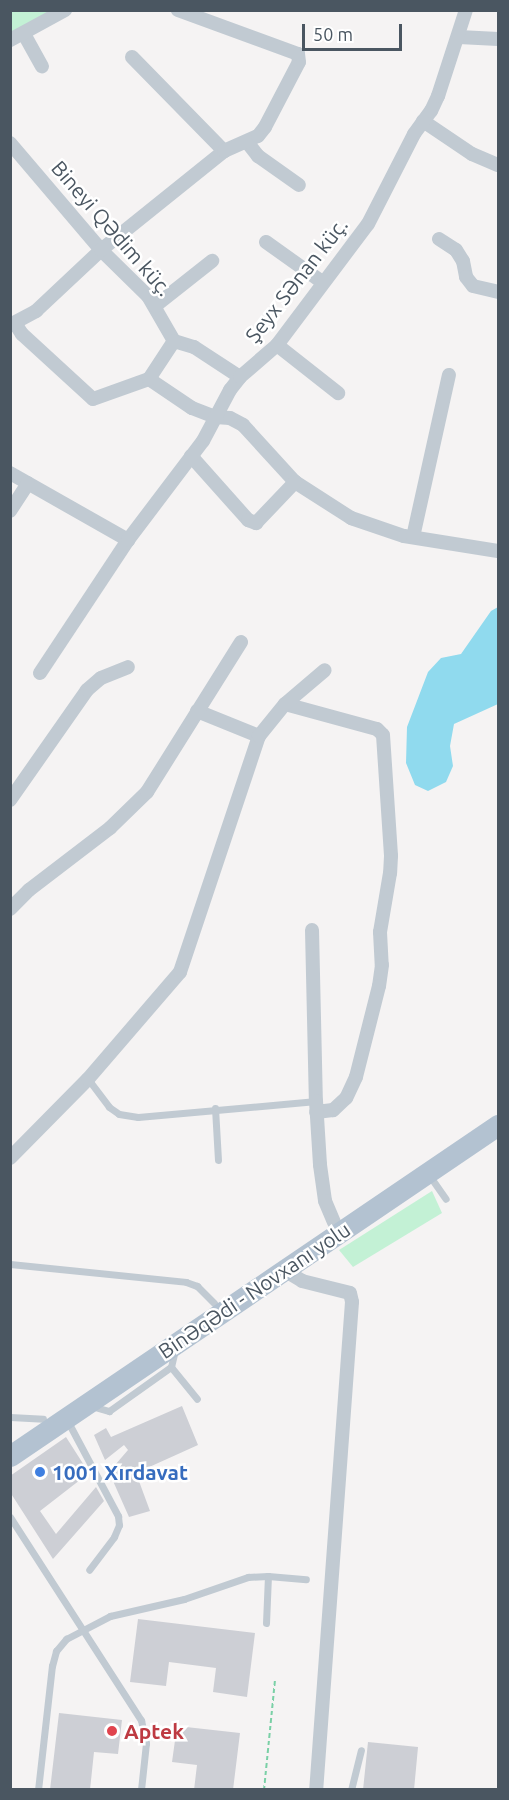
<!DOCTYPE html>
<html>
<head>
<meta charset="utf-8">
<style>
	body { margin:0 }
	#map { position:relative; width:509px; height:1800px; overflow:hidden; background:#f5f3f3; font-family:Ubuntu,sans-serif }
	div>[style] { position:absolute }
	.green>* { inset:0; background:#c3f1d5 }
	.water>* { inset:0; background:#90daee }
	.building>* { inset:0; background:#cdcfd5 }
	.path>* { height:2px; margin-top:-1px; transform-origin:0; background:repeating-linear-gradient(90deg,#7ad0a6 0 4.5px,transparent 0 7.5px) }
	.service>* { height:7px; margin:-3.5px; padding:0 3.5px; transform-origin:3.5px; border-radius:3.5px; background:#c1cad2 }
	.minor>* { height:14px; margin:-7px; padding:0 7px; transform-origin:7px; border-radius:7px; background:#c1cad2 }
	.primary>* { height:21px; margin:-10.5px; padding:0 10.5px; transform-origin:10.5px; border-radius:10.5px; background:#b3c2d1 }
	.dots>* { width:16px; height:16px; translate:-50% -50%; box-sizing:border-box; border:3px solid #fff; border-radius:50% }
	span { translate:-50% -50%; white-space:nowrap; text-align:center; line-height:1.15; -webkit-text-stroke:5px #fff; paint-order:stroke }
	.street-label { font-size:21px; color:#4a5661 }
	.shop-label { font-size:21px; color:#366cbe; font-weight:700 }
	.left { translate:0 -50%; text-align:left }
	.health-label { font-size:21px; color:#be3a42; font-weight:700 }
	.frame { position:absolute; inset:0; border:12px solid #4a5661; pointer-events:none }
	.scale { position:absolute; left:302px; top:24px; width:100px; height:27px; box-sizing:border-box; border:3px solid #4a5661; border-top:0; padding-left:8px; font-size:18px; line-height:21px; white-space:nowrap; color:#4a5661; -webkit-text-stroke:4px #fff; paint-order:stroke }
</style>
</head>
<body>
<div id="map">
	<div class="green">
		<div style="clip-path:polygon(11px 11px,54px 11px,11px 33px)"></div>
		<div style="clip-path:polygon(432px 1191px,442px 1213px,353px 1267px,339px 1250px)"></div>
	</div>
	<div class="water">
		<div style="clip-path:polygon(498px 607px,498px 704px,454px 724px,450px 746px,453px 766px,446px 782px,428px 791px,415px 785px,406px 763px,407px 727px,428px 672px,441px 658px,461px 654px,491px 611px)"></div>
	</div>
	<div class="building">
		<div style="clip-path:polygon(182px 1406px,198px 1445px,136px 1473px,150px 1511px,129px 1517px,109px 1472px,128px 1450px,124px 1445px,105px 1460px,94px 1435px,106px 1428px,111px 1437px)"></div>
		<div style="clip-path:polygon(66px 1437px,89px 1473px,40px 1511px,56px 1534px,96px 1487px,104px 1501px,53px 1559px,10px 1492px,10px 1476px)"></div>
		<div style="clip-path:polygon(138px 1619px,255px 1633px,247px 1697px,213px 1692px,216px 1668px,169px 1662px,166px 1686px,130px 1682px)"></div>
		<div style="clip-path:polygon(59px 1713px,122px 1720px,118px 1754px,94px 1752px,90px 1790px,50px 1790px)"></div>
		<div style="clip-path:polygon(177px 1726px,240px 1733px,233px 1790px,194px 1790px,197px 1765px,172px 1762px)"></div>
		<div style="clip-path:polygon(368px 1742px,418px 1747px,414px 1790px,363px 1790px)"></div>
	</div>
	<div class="path">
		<div style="left:264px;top:1790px;width:111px;rotate:-84.3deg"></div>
	</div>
	<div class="service">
		<div style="left:88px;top:1079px;width:35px;rotate:53deg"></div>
		<div style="left:109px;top:1107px;width:12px;rotate:35deg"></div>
		<div style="left:119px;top:1114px;width:19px;rotate:9deg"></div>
		<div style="left:138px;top:1117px;width:179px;rotate:-5.1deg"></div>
		<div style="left:215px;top:1108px;width:52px;rotate:86.7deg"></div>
		<div style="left:429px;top:1175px;width:29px;rotate:55deg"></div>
		<div style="left:10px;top:1264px;width:177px;rotate:5.8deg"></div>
		<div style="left:186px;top:1282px;width:12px;rotate:20deg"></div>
		<div style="left:197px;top:1286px;width:24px;rotate:45deg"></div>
		<div style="left:171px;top:1367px;width:41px;rotate:50.9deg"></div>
		<div style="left:91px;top:1406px;width:19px;rotate:16deg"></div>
		<div style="left:109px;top:1411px;width:76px;rotate:-35.4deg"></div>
		<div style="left:171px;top:1367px;width:17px;rotate:-77deg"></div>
		<div style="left:10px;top:1417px;width:33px;rotate:3deg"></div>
		<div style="left:67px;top:1420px;width:109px;rotate:62deg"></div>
		<div style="left:118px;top:1516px;width:9px;rotate:84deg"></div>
		<div style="left:119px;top:1525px;width:13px;rotate:113deg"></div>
		<div style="left:114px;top:1537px;width:41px;rotate:127.1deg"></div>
		<div style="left:10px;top:1517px;width:242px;rotate:57.2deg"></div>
		<div style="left:141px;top:1720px;width:24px;rotate:78deg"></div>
		<div style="left:146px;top:1743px;width:47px;rotate:96.1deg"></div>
		<div style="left:266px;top:1623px;width:47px;rotate:-87.6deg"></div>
		<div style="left:38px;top:1790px;width:125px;rotate:-83.6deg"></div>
		<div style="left:52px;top:1666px;width:16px;rotate:-75deg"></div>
		<div style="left:56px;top:1651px;width:16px;rotate:-50deg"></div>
		<div style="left:66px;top:1639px;width:50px;rotate:-27.6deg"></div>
		<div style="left:110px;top:1616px;width:76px;rotate:-12.9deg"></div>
		<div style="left:184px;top:1599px;width:68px;rotate:-19deg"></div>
		<div style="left:248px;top:1577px;width:20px;rotate:-3deg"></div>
		<div style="left:268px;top:1576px;width:38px;rotate:5deg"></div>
		<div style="left:351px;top:1790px;width:41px;rotate:-76deg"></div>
	</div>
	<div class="minor">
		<div style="left:24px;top:34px;width:37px;rotate:61deg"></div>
		<div style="left:459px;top:37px;width:39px;rotate:3deg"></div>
		<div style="left:10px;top:40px;width:63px;rotate:-28.6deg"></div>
		<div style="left:132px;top:57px;width:132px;rotate:45.6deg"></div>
		<div style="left:423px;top:121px;width:59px;rotate:34deg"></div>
		<div style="left:472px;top:154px;width:28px;rotate:23deg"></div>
		<div style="left:247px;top:142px;width:18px;rotate:52deg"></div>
		<div style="left:258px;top:156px;width:50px;rotate:35.3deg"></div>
		<div style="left:10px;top:143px;width:140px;rotate:49.6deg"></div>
		<div style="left:101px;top:250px;width:66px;rotate:44.4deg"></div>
		<div style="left:148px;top:296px;width:52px;rotate:60deg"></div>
		<div style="left:174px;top:341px;width:21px;rotate:17deg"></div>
		<div style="left:194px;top:347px;width:55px;rotate:33.1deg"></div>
		<div style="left:439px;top:239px;width:20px;rotate:33deg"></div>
		<div style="left:456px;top:250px;width:13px;rotate:58deg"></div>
		<div style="left:463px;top:261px;width:16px;rotate:79deg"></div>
		<div style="left:466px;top:277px;width:11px;rotate:52deg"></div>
		<div style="left:473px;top:286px;width:26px;rotate:13deg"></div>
		<div style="left:266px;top:242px;width:69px;rotate:35.5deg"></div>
		<div style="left:155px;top:306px;width:73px;rotate:-38.3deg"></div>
		<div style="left:15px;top:323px;width:13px;rotate:58deg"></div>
		<div style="left:22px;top:334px;width:96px;rotate:42.5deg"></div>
		<div style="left:93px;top:399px;width:59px;rotate:-19.7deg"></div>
		<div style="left:149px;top:379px;width:52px;rotate:34deg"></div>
		<div style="left:192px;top:408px;width:25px;rotate:21deg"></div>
		<div style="left:215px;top:417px;width:15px;rotate:4deg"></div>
		<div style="left:230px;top:418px;width:15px;rotate:28deg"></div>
		<div style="left:243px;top:425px;width:77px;rotate:47.6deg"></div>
		<div style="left:295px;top:482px;width:67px;rotate:32.7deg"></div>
		<div style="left:351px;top:518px;width:56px;rotate:18.8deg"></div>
		<div style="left:404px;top:536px;width:95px;rotate:9.1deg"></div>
		<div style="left:10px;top:325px;width:30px;rotate:-28deg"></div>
		<div style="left:36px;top:311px;width:89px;rotate:-43.2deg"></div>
		<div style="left:101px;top:250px;width:158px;rotate:-38.8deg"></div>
		<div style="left:224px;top:151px;width:37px;rotate:-24deg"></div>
		<div style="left:258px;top:136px;width:11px;rotate:-52deg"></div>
		<div style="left:265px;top:127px;width:73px;rotate:-62.4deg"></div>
		<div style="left:299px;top:62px;width:8px;rotate:-97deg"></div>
		<div style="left:298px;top:54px;width:128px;rotate:-159.9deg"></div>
		<div style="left:277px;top:345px;width:78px;rotate:38.2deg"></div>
		<div style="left:149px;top:379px;width:45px;rotate:-56.7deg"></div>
		<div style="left:191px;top:456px;width:86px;rotate:48.3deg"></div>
		<div style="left:248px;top:520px;width:9px;rotate:21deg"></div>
		<div style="left:256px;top:523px;width:57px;rotate:-46.4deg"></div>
		<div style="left:10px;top:473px;width:136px;rotate:29.6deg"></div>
		<div style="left:10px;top:511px;width:33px;rotate:-57deg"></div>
		<div style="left:413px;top:537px;width:166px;rotate:-77.5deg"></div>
		<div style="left:40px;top:673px;width:159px;rotate:-56.5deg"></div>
		<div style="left:128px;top:540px;width:124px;rotate:-52.9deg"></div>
		<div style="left:203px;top:441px;width:58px;rotate:-62.1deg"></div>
		<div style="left:230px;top:390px;width:16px;rotate:-52deg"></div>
		<div style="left:240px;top:377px;width:49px;rotate:-40.9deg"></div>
		<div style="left:277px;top:345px;width:151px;rotate:-53.1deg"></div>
		<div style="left:368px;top:224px;width:101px;rotate:-62.9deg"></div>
		<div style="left:414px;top:134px;width:29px;rotate:-54deg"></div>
		<div style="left:431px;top:111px;width:17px;rotate:-65deg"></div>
		<div style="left:438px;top:96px;width:90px;rotate:-72deg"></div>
		<div style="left:285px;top:704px;width:95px;rotate:15.2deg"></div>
		<div style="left:377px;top:729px;width:8px;rotate:45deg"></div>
		<div style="left:383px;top:735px;width:121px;rotate:86.2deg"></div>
		<div style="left:391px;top:856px;width:17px;rotate:93deg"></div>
		<div style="left:390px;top:873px;width:60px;rotate:99.6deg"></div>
		<div style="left:380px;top:932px;width:33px;rotate:87deg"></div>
		<div style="left:382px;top:965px;width:21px;rotate:98deg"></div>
		<div style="left:379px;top:986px;width:94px;rotate:104.2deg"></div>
		<div style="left:356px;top:1077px;width:23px;rotate:115deg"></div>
		<div style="left:346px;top:1098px;width:18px;rotate:137deg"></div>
		<div style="left:333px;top:1110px;width:17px;rotate:173deg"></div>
		<div style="left:197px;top:711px;width:67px;rotate:22deg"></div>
		<div style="left:10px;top:800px;width:134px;rotate:-55deg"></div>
		<div style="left:87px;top:690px;width:18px;rotate:-41deg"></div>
		<div style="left:101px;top:678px;width:29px;rotate:-22deg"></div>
		<div style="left:10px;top:909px;width:27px;rotate:-45deg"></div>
		<div style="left:29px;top:890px;width:102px;rotate:-37.4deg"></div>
		<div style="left:110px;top:828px;width:52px;rotate:-44.2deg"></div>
		<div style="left:147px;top:792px;width:177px;rotate:-57.9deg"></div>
		<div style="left:312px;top:930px;width:171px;rotate:88.7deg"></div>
		<div style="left:316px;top:1101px;width:64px;rotate:86.4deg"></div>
		<div style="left:320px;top:1165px;width:36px;rotate:82deg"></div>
		<div style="left:325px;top:1201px;width:23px;rotate:67deg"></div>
		<div style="left:10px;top:1158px;width:111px;rotate:-45.4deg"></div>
		<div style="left:88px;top:1079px;width:141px;rotate:-49.3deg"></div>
		<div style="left:180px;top:972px;width:249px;rotate:-71.5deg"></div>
		<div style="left:259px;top:736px;width:41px;rotate:-50.9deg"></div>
		<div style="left:285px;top:704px;width:52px;rotate:-40.4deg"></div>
		<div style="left:284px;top:1270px;width:21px;rotate:31deg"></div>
		<div style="left:302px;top:1281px;width:49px;rotate:14deg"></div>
		<div style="left:350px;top:1293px;width:9px;rotate:77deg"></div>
		<div style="left:352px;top:1302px;width:489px;rotate:94.2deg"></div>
	</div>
	<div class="primary">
		<div style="left:10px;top:1456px;width:590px;rotate:-34.15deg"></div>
	</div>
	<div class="dots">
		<div style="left:40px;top:1472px;background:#3f7fe0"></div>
		<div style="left:112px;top:1731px;background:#e0444e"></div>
	</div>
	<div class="street-label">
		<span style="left:112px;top:228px;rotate:49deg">Bineyi Qədim küç.</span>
		<span style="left:296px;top:280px;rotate:-52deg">Şeyx Sənan küç.</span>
		<span style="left:254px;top:1290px;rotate:-34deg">Binəqədi - Novxanı yolu</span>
	</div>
	<div class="shop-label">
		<span class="left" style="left:52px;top:1472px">1001 Xırdavat</span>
	</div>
	<div class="health-label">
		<span class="left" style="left:124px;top:1731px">Aptek</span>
	</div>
	<div class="frame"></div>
	<div class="scale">50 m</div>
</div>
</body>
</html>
